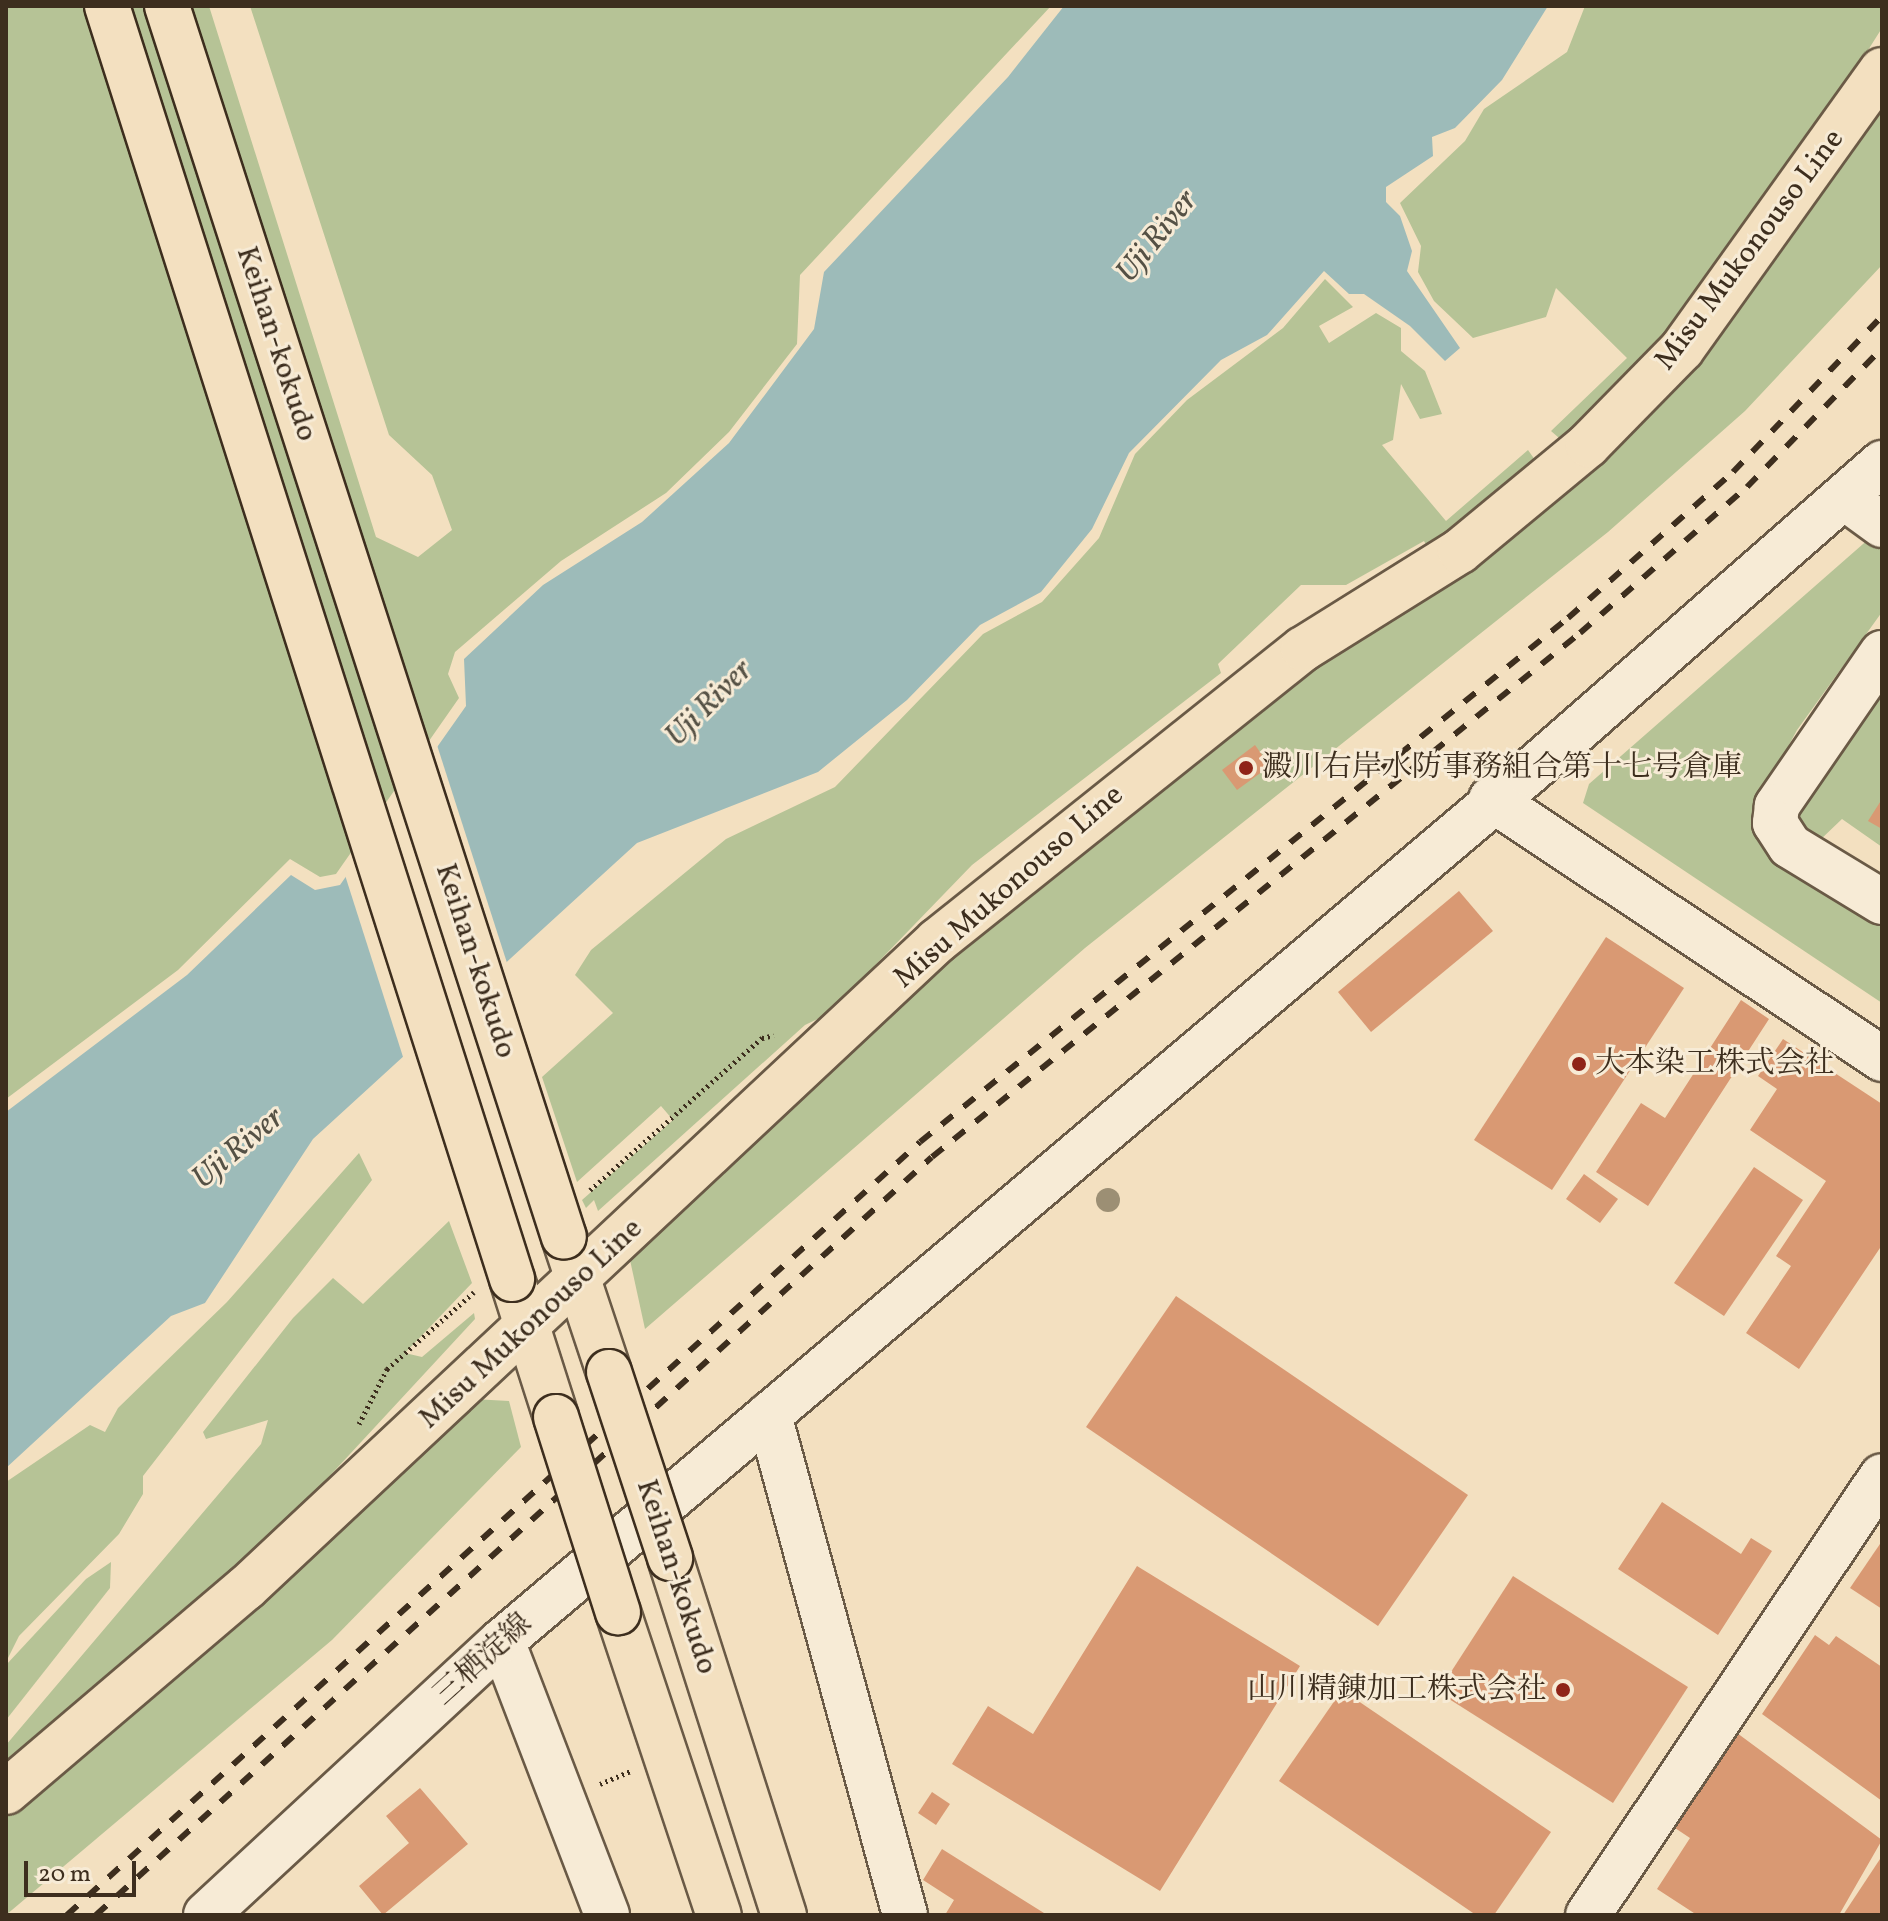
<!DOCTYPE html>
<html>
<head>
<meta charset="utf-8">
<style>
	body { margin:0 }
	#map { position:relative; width:1888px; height:1921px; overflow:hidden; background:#f3e0c0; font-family:Vollkorn,"Noto Serif JP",serif }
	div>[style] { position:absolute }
	.green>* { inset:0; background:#b6c396 }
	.water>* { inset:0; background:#9dbbb9 }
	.pier>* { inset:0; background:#f3e0c0 }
	.building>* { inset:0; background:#d99973 }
	.path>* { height:5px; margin-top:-2.5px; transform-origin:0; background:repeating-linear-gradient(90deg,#3d2e1e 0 2px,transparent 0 6px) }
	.roads { filter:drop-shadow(2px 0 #6a5a46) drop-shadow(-2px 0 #6a5a46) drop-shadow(0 2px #6a5a46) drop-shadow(0 -2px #6a5a46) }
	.minor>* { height:44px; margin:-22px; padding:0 22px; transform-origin:22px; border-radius:22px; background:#f7ebd6 }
	.major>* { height:44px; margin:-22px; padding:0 22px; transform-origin:22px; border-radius:22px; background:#f3e0c0 }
	.highway>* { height:44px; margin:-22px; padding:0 22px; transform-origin:22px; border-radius:22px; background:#f3e0c0 }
	.rail>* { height:6px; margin-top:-3px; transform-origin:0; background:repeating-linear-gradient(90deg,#3d2e1e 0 14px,transparent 0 28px) }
	.bridges { filter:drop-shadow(2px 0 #3d2e1e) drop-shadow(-2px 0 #3d2e1e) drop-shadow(0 2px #3d2e1e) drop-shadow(0 -2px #3d2e1e) }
	.highway-bridge>* { height:44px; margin:-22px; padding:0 22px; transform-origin:22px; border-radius:22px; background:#f3e0c0 }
	.trees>* { width:24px; height:24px; margin:-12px; border-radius:50%; background:#9c8f74 }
	.dots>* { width:22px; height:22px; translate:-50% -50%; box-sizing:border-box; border:4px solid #f7ebd6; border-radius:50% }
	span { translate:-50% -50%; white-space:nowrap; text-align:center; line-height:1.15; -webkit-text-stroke:6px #f7ebd6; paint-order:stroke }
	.street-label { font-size:30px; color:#3d2e1e }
	.poi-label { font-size:30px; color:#3d2e1e }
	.left { translate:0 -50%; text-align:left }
	.right { translate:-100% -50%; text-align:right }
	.water-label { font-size:32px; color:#555145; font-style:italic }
	.frame { position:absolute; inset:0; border:8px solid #3d2e1e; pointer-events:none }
	.scale { position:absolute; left:24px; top:1861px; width:112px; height:36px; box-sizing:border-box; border:4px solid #3d2e1e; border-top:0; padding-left:10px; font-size:24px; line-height:28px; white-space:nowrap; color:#3d2e1e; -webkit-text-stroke:6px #f7ebd6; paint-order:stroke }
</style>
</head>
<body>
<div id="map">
	<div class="green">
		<div style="clip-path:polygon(6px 6px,209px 6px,376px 537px,418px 557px,452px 530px,432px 475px,389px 435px,250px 6px,1051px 6px,800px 275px,797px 344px,729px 432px,666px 493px,561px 561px,455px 652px,448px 674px,459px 698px,336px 874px,320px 877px,290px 859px,178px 970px,6px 1099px)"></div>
		<div style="clip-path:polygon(1585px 6px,1882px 6px,1882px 28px,1781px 188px,1657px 346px,1566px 444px,1551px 431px,1627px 358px,1556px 288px,1546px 317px,1473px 338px,1434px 301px,1418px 272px,1421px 246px,1400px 203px,1465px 141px,1484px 109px,1567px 52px)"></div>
		<div style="clip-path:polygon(1882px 105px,1882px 265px,1745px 411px,1608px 532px,1085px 948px,645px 1329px,630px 1260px,978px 930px,1331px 650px,1422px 596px)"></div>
		<div style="clip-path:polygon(1325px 279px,1353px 307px,1319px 326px,1329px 343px,1376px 313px,1401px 328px,1401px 351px,1425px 371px,1442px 414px,1420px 419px,1401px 384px,1393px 440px,1382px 445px,1446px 521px,1528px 450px,1540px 467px,1430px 552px,1424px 541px,1346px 585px,1301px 585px,1218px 664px,1221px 673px,972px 865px,828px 1014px,805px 1025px,598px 1211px,594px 1200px,586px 1208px,582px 1200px,673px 1120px,661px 1106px,577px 1182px,542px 1077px,613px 1013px,575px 975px,591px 950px,726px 839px,835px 787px,983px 634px,1042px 602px,1099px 538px,1135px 454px,1187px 400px,1283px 328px)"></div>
		<div style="clip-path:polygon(1871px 537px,1882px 544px,1882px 612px,1797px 730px,1762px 795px,1776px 858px,1882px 926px,1882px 1003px,1583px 803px,1589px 784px)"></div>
		<div style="clip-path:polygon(1882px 673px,1882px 847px,1842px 819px,1819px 841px,1797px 831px,1794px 808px)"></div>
		<div style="clip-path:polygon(359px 1153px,372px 1180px,143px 1476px,143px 1494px,119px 1534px,19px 1636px,6px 1662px,6px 1482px,90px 1425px,105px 1432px,118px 1408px,227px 1302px)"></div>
		<div style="clip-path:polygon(449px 1221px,472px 1283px,405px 1353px,422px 1357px,474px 1313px,475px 1319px,275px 1535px,6px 1779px,6px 1745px,261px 1444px,268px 1420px,206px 1439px,203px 1432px,293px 1318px,333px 1278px,363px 1304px)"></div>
		<div style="clip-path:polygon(473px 1399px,509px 1401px,521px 1447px,332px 1640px,6px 1915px,6px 1808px)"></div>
		<div style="clip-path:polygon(111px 1562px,110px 1588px,6px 1720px,6px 1665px,86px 1579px)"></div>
	</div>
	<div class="water">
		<div style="clip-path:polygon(1064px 6px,1548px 6px,1502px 80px,1455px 128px,1432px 137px,1433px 156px,1386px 187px,1386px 202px,1400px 216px,1412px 251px,1407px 271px,1460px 348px,1445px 361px,1410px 326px,1364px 294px,1349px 294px,1324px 271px,1267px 335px,1221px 360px,1129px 453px,1092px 529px,1041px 592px,980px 625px,907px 700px,818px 772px,637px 843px,313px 1139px,205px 1303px,171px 1316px,6px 1468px,6px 1112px,187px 975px,291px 875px,315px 890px,340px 885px,466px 706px,464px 659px,543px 585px,642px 522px,729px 443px,814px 329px,824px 272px,1008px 77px)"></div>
	</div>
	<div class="pier">
		<div style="clip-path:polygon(436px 742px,508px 966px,404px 1060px,344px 872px)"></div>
	</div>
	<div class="building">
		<div style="clip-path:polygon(1255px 745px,1270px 766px,1237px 790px,1222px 770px)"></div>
		<div style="clip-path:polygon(1882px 799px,1882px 829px,1868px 821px)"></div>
		<div style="clip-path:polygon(1459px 891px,1493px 931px,1371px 1032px,1338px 992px)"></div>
		<div style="clip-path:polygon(1606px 937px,1684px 988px,1552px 1190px,1474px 1140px)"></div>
		<div style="clip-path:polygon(1741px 1000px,1769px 1019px,1648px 1206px,1596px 1172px,1641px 1103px,1665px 1118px)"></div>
		<div style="clip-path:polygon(1783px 1039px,1882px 1104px,1882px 1245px,1799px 1369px,1746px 1333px,1791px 1266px,1776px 1256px,1826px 1181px,1750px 1130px,1777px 1089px,1758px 1076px)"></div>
		<div style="clip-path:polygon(1754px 1167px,1803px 1200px,1724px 1316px,1674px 1283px)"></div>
		<div style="clip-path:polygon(1584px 1174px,1618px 1199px,1600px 1223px,1566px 1199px)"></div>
		<div style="clip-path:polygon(1176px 1296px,1468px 1495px,1378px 1626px,1086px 1427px)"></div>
		<div style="clip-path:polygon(1662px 1502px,1741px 1554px,1751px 1538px,1772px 1551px,1718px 1635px,1618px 1569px)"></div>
		<div style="clip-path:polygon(1882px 1541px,1882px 1609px,1850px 1588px)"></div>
		<div style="clip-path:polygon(1137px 1566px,1300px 1666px,1160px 1891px,952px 1764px,988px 1706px,1033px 1734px)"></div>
		<div style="clip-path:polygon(1513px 1576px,1688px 1687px,1613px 1803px,1438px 1692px)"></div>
		<div style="clip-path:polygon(1815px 1635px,1829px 1645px,1836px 1636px,1882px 1667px,1882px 1801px,1762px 1714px)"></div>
		<div style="clip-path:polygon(1342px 1690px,1551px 1832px,1494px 1915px,1476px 1915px,1279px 1781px)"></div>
		<div style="clip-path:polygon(1737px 1733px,1882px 1840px,1839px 1915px,1697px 1915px,1657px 1889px,1690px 1838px,1675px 1828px)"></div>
		<div style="clip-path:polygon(420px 1788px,468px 1844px,383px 1915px,359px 1886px,409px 1843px,386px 1816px)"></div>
		<div style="clip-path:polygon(932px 1792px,950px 1804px,936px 1825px,918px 1813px)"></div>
		<div style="clip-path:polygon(942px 1849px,1044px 1913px,1043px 1915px,945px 1915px,954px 1900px,923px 1880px)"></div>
		<div style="clip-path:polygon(1882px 1856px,1882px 1915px,1843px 1915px)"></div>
	</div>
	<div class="path">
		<div style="left:590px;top:1190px;width:230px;rotate:-41.5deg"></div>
		<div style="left:762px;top:1038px;width:12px;rotate:-14deg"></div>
		<div style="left:359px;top:1424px;width:62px;rotate:-63deg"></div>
		<div style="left:387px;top:1369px;width:116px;rotate:-41.5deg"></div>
		<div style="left:600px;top:1784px;width:33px;rotate:-23deg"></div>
	</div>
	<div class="roads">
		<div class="minor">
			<div style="left:1845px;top:498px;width:46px;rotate:36.1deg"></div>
			<div style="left:1882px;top:653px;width:186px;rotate:124.5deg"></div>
			<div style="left:1777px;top:806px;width:17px;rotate:97deg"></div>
			<div style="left:1775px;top:823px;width:27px;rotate:57deg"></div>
			<div style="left:1790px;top:846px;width:108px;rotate:31.3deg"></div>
			<div style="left:1491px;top:799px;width:470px;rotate:33.6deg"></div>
			<div style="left:769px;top:1415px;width:518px;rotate:74.78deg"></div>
			<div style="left:502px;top:1641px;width:293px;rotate:69deg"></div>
			<div style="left:206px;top:1915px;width:403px;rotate:-42.8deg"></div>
			<div style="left:502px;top:1641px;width:1344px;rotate:-40.23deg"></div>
			<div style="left:1528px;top:773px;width:471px;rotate:-41.2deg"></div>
			<div style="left:1588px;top:1915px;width:528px;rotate:-56.19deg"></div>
		</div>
		<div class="major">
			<div style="left:6px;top:1792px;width:315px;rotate:-40.4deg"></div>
			<div style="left:246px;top:1588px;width:947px;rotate:-43.12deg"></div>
			<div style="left:937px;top:941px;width:468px;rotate:-38.6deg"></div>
			<div style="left:1303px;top:649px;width:185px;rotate:-32deg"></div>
			<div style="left:1460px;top:551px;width:166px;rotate:-39.6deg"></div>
			<div style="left:1588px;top:445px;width:134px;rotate:-45.6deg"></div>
			<div style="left:1682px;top:349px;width:343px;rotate:-54.4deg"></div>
		</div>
		<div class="highway">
			<div style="left:564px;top:1237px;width:142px;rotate:71.6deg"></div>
			<div style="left:512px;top:1279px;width:145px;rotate:72.3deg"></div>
			<div style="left:670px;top:1558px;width:375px;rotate:72.3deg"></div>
			<div style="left:618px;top:1612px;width:319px;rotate:71.6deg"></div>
		</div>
	</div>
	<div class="rail">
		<div style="left:67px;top:1915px;width:1151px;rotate:-42.18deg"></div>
		<div style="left:920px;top:1142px;width:833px;rotate:-38.96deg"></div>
		<div style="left:1568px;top:618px;width:220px;rotate:-41.5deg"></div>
		<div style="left:1733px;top:472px;width:216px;rotate:-46.3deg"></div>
		<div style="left:96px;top:1915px;width:1128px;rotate:-42.2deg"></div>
		<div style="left:932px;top:1157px;width:833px;rotate:-38.96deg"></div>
		<div style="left:1580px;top:633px;width:222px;rotate:-41.2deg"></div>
		<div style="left:1747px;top:487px;width:194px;rotate:-45.8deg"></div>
	</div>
	<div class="bridges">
		<div class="highway-bridge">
			<div style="left:107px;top:6px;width:1336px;rotate:72.35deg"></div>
			<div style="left:167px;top:6px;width:1293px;rotate:72.13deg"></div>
			<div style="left:609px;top:1372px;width:196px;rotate:71.8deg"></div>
			<div style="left:556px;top:1417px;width:205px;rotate:72.4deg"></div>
		</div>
	</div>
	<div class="trees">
		<div style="left:1108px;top:1200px"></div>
	</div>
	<div class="dots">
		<div style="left:1246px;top:768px;background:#8f2418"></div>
		<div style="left:1579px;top:1064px;background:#8f2418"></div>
		<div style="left:1563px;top:1690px;background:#8f2418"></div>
	</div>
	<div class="street-label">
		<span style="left:1750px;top:250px;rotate:-53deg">Misu Mukonouso Line</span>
		<span style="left:276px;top:344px;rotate:72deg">Keihan-kokudo</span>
		<span style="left:1009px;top:887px;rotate:-41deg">Misu Mukonouso Line</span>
		<span style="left:475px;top:961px;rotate:72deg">Keihan-kokudo</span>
		<span style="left:531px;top:1324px;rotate:-43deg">Misu Mukonouso Line</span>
		<span style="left:676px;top:1577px;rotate:72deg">Keihan-kokudo</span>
		<span style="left:483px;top:1660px;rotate:-42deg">三栖淀線</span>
	</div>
	<div class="poi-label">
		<span class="left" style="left:1262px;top:768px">澱川右岸水防事務組合第十七号倉庫</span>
		<span class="left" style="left:1595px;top:1064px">大本染工株式会社</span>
		<span class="right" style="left:1547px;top:1690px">山川精錬加工株式会社</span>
	</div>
	<div class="water-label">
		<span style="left:1158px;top:237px;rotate:-51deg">Uji River</span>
		<span style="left:710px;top:704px;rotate:-45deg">Uji River</span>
		<span style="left:239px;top:1149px;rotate:-40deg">Uji River</span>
	</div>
	<div class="frame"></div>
	<div class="scale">20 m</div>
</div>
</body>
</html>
